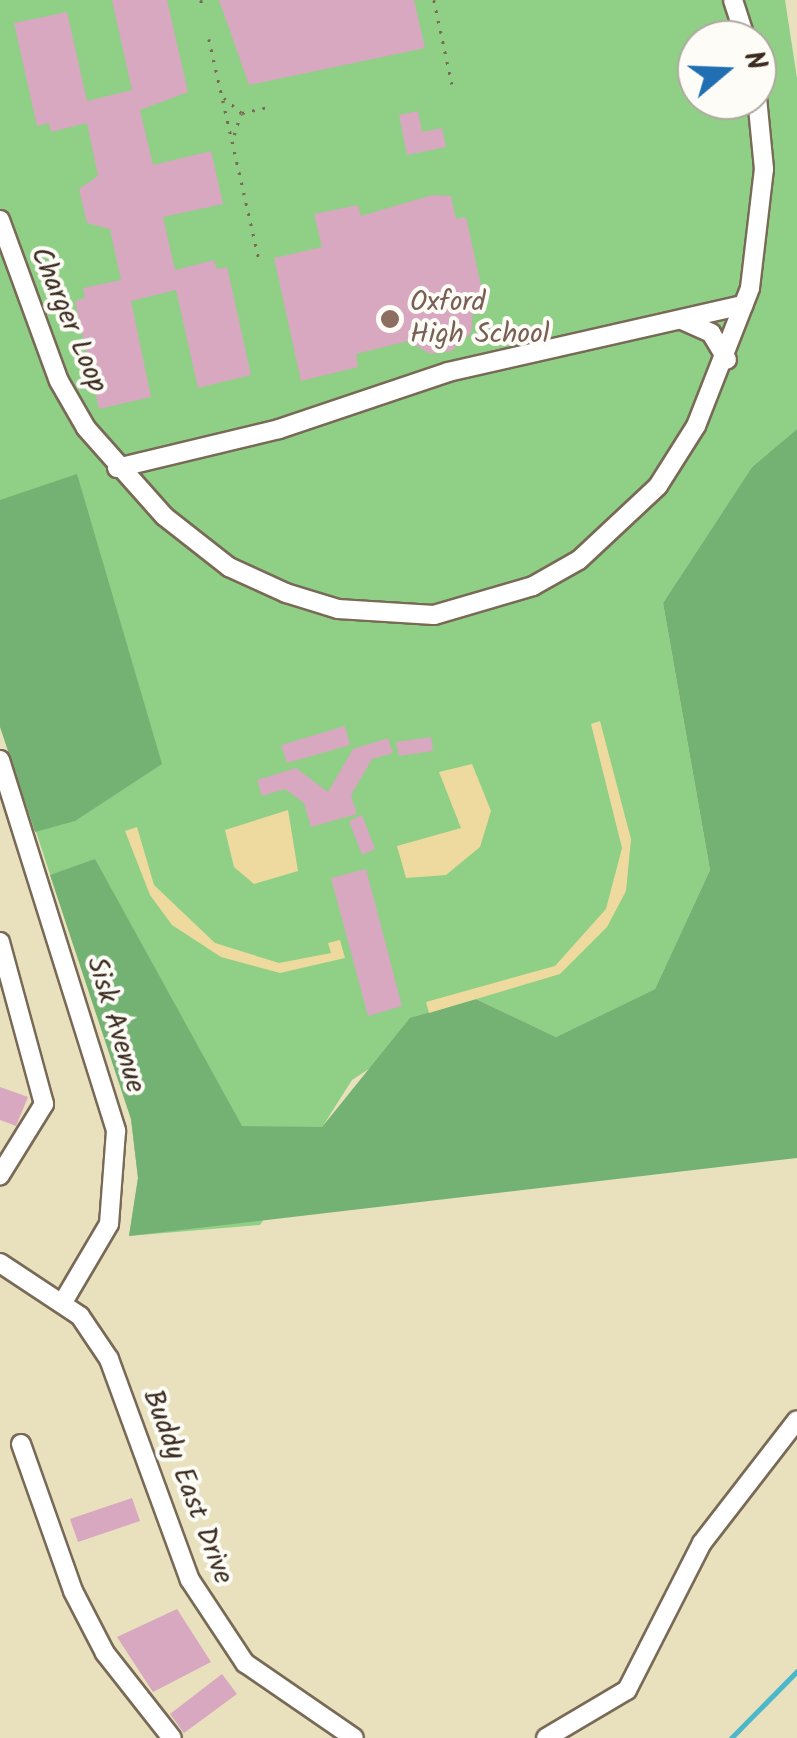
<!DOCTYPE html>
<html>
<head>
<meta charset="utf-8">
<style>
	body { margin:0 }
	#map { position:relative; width:797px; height:1738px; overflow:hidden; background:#e9e1be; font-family:Kalam,sans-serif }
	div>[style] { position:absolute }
	.green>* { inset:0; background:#90cf86 }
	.forest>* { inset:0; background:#74b273 }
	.sand>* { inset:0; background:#eeda9e }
	.stream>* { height:5px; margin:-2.5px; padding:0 2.5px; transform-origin:2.5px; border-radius:2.5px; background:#4cb7c9 }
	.building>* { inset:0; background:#d7a8bf }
	.path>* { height:2.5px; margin-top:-1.25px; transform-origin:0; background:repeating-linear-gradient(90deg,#786a56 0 2.5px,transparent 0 10.5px) }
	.roads { filter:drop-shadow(2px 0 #786a56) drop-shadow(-2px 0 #786a56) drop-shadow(0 2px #786a56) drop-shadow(0 -2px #786a56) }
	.minor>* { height:18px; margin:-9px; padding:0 9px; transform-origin:9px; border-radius:9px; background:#fff }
	.dots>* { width:28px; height:28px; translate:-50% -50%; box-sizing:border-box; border:5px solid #fdfcf7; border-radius:50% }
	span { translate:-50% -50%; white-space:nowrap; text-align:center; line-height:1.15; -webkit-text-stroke:8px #fdfcf7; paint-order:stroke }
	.education-label { font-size:28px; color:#785e54 }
	.left { translate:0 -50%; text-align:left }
	.street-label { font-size:28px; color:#3b2a1e }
	.north { position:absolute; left:677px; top:20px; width:100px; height:100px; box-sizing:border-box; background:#fdfcf7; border:2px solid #afa8a0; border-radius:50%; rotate:71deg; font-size:28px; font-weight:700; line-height:40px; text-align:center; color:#3b2a1e }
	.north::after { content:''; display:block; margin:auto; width:35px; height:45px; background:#1f6fb2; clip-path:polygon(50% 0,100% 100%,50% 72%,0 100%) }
</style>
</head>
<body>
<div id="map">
	<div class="green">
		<div style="clip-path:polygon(evenodd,0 0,785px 0,797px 78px,797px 429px,752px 467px,663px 603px,710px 870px,655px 989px,556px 1037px,476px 999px,352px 1080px,260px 1225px,129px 1236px,138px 1178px,131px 1119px,0 723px,0 0,697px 40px,757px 40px,757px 100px,697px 100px,697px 40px)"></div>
	</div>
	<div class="forest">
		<div style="clip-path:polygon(797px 429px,797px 1158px,129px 1236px,138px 1178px,131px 1119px,50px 875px,95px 859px,242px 1126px,322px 1127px,410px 1018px,476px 999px,556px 1037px,655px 989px,710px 870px,663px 603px,752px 467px)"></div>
		<div style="clip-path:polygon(77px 474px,162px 764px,75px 821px,35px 832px,0 727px,0 500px)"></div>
	</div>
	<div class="sand">
		<div style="clip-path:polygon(600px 721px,631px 839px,626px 891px,607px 927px,560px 974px,429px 1013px,426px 1002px,555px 966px,606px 909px,622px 848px,591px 724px)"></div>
		<div style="clip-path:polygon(472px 764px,491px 811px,480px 847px,446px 875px,406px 878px,397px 846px,461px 828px,439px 772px)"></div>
		<div style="clip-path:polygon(288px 810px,298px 871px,254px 884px,234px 867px,225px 830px)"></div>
		<div style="clip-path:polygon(137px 827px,154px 885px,215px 943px,279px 963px,331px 953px,328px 943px,340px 940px,345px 958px,280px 973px,221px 957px,172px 925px,150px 895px,125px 831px)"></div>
	</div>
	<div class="stream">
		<div style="left:731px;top:1738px;width:94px;rotate:-45.4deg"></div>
	</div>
	<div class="building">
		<div style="clip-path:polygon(112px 0,167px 0,188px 92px,140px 110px,153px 165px,211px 151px,223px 204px,163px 217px,175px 270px,214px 260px,217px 269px,227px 267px,251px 375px,198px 388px,176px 290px,131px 301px,151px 397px,99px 409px,75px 301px,85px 298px,83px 288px,121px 280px,110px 229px,87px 223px,79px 189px,98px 176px,87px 123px,51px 132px,49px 123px,37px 126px,14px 23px,67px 12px,87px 101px,132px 90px)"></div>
		<div style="clip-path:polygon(219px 0,414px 0,425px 48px,249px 85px)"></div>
		<div style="clip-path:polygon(418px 111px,422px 132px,442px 128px,446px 147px,407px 155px,399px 115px)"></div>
		<div style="clip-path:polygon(432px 195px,451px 196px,456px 219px,466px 217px,484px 299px,474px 301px,471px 333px,451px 351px,431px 354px,408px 341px,356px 354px,358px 367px,301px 381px,274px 258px,322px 247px,314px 214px,358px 205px,361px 216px)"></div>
		<div style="clip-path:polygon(345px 726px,350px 745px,287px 763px,281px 745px)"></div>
		<div style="clip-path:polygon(431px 737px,433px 751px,399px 756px,396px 742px)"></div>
		<div style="clip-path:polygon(388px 738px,393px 753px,372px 759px,351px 795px,357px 814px,311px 827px,304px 803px,285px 789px,262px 796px,257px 780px,296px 768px,328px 792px,353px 749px)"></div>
		<div style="clip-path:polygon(362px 815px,375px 849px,362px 855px,349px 821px)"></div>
		<div style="clip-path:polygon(366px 869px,402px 1006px,368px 1016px,331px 878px)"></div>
		<div style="clip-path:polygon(0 1087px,28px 1097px,16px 1126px,0 1120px)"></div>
		<div style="clip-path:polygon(132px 1498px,140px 1521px,78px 1542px,70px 1519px)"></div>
		<div style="clip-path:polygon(177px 1609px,211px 1662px,153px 1692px,117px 1637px)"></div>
		<div style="clip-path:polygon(222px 1674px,237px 1694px,184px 1733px,170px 1714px)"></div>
	</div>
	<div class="path">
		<div style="left:201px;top:0;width:5px;rotate:79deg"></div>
		<div style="left:434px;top:0;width:86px;rotate:77.9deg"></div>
		<div style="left:209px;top:39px;width:226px;rotate:77.2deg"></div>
		<div style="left:224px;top:98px;width:23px;rotate:40deg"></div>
		<div style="left:242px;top:113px;width:26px;rotate:-13deg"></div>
		<div style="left:234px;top:135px;width:22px;rotate:-72deg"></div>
	</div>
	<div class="roads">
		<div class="minor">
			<div style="left:733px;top:0;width:42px;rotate:72deg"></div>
			<div style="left:0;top:220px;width:171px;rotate:69.9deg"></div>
			<div style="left:59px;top:381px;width:54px;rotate:60.1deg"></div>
			<div style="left:86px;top:428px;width:118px;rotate:48.4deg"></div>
			<div style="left:164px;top:516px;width:83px;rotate:38.1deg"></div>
			<div style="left:229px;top:567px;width:63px;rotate:24.5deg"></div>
			<div style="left:286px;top:593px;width:54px;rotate:17.1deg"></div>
			<div style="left:338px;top:609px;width:96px;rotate:3.6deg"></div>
			<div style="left:434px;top:615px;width:103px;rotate:-16.3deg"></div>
			<div style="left:533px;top:586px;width:53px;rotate:-29.5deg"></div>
			<div style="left:579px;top:560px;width:108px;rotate:-43.1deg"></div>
			<div style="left:658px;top:486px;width:71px;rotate:-57.7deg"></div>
			<div style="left:696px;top:426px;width:148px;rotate:-68.6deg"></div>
			<div style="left:750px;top:288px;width:120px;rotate:-83.3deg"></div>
			<div style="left:764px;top:169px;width:72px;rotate:-95.6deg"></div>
			<div style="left:682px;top:320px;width:32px;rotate:24deg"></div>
			<div style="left:711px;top:333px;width:31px;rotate:59deg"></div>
			<div style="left:117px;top:468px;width:167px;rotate:-13.5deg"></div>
			<div style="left:279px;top:429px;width:178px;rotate:-18.6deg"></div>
			<div style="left:448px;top:372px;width:303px;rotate:-12.8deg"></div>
			<div style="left:0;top:760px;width:389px;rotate:72.6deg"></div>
			<div style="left:116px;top:1131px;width:93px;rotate:94.3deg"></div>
			<div style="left:109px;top:1224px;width:91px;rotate:120.5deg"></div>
			<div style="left:0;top:942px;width:168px;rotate:74.8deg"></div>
			<div style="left:44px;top:1104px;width:84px;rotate:121.8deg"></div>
			<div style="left:0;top:1263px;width:96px;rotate:33.5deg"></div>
			<div style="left:80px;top:1316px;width:52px;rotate:56deg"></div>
			<div style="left:109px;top:1359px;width:235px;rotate:69.9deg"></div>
			<div style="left:190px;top:1580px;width:100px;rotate:56.5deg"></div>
			<div style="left:245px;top:1663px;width:132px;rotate:34.5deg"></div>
			<div style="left:21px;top:1444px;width:156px;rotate:70.5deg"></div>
			<div style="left:73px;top:1591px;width:70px;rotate:62.7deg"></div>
			<div style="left:105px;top:1653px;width:108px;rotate:51.8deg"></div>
			<div style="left:546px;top:1738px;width:94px;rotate:-30.7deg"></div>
			<div style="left:627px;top:1690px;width:165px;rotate:-63deg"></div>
			<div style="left:702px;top:1543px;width:155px;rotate:-52.3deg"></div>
		</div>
	</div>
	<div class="dots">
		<div style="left:390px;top:319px;background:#8d6e63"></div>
	</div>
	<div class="education-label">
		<span class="left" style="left:410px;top:319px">Oxford<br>High School</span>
	</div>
	<div class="street-label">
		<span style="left:68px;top:320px;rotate:67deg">Charger Loop</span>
		<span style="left:115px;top:1025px;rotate:73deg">Sisk Avenue</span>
		<span style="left:187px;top:1487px;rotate:69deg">Buddy East Drive</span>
	</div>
	<div class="north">N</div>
</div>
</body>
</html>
